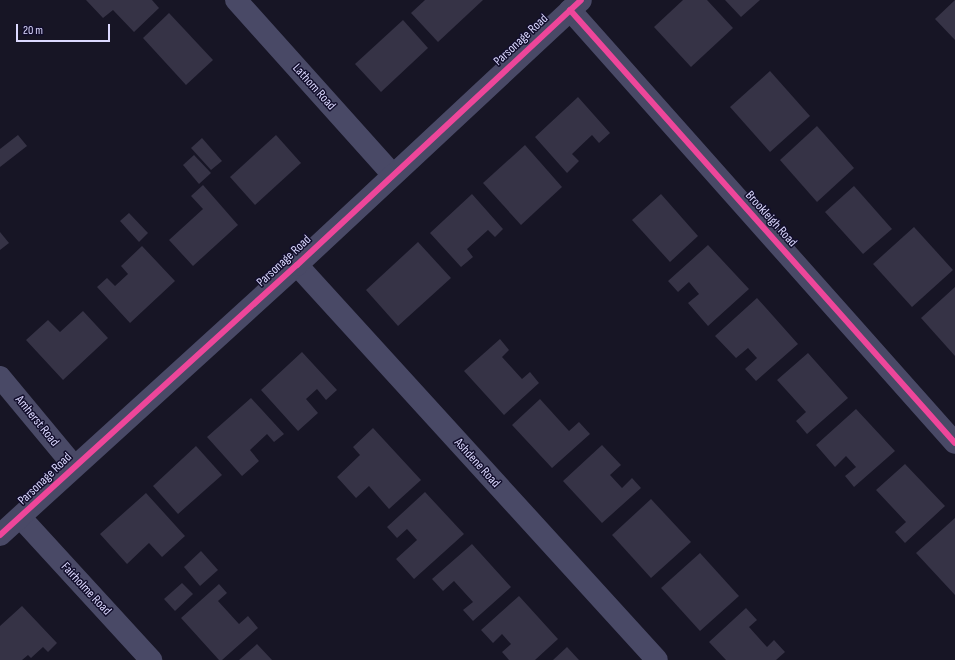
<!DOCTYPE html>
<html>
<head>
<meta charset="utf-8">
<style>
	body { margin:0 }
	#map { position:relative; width:955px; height:660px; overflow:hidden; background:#171525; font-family:"Sofia Sans Condensed",sans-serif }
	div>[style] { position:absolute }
	.building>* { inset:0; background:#363346 }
	.minor>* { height:22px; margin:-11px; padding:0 11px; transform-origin:11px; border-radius:11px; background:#494966 }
	.tertiary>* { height:22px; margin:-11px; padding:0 11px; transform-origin:11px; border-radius:11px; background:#494966 }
	.cycleway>* { height:6px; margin:-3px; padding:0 3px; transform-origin:3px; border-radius:3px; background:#ed469a }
	span { translate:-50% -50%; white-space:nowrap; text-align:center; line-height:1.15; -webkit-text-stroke:3px #120e2c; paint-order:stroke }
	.street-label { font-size:13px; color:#dcd9ff }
	.scale { position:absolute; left:16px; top:24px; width:94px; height:18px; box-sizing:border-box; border:2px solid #dcd9ff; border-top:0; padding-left:5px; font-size:12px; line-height:14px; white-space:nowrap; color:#dcd9ff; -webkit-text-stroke:3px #120e2c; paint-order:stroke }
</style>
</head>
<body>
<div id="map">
	<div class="building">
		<div style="clip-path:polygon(86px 0,152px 0,159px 8px,134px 32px,113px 10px,103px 18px)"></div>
		<div style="clip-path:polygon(425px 0,483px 0,438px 42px,411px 13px)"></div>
		<div style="clip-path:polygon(683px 0,707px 0,733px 28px,691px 67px,654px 27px)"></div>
		<div style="clip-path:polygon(725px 0,760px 0,741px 17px)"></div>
		<div style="clip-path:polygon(955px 0,955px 40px,935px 19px)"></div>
		<div style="clip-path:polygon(169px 13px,213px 60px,186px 85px,143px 38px)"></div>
		<div style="clip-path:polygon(403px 20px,428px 48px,381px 92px,355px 64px)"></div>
		<div style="clip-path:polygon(770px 71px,810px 116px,770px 152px,730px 107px)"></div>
		<div style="clip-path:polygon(578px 97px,610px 133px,599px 143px,592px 135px,572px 154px,579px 161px,567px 173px,535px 137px)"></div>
		<div style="clip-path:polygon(817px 126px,854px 168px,817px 202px,780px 160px)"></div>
		<div style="clip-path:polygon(18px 135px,27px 146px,0 167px,0 149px)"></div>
		<div style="clip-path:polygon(276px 135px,301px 163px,255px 205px,230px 177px)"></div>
		<div style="clip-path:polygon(202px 138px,222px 161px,211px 170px,191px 148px)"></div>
		<div style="clip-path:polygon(525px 145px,562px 187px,521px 225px,483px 183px)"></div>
		<div style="clip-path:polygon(194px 155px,211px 173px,199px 184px,183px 165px)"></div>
		<div style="clip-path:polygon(203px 185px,238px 225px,193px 266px,169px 240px,203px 209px,191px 196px)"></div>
		<div style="clip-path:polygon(854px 186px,892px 229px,863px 254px,825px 212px)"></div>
		<div style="clip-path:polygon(472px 194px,503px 229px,495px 237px,488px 230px,467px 249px,473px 257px,461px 267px,430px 233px)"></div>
		<div style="clip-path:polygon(661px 194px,698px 236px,670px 262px,632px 220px)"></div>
		<div style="clip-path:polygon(129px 213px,148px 233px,139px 242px,120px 221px)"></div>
		<div style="clip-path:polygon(914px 227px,953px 270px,912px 307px,873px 264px)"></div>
		<div style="clip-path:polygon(0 232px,9px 243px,0 250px)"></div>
		<div style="clip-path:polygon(418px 242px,451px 278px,398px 326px,366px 290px)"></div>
		<div style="clip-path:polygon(708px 245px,749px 289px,708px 326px,688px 303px,699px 294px,689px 282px,678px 292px,668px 281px)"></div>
		<div style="clip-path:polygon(142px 246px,175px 281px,130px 323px,97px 287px,107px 278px,115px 286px,128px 274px,121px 266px)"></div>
		<div style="clip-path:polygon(955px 287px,955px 356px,921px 318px)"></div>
		<div style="clip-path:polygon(757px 298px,798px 344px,756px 381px,745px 369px,757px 358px,748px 348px,736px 358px,715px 336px)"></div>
		<div style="clip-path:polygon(83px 311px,108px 338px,63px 380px,26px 340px,48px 320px,60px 332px)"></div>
		<div style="clip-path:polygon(500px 339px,509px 350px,502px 357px,522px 379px,530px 372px,539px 383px,504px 415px,464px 371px)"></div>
		<div style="clip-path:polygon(302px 352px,337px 390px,326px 400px,317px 389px,306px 399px,318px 413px,298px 431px,261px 390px)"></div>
		<div style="clip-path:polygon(808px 353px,848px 398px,807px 434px,796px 421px,806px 412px,777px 380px)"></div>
		<div style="clip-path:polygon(251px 398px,284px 434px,274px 442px,267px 434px,250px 450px,259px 461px,242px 476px,207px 437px)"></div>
		<div style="clip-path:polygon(540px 399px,569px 431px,579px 422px,590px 434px,552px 468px,512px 425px)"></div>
		<div style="clip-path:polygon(856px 409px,895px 451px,854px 487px,845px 476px,856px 467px,846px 456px,835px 467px,816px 445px)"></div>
		<div style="clip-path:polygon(373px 428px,421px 480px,389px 509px,369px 486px,356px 498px,337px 477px,360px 455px,353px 447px)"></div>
		<div style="clip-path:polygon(602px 445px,621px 465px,610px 475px,622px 488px,632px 478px,641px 488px,602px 523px,563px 481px)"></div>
		<div style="clip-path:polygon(196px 446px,222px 475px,178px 514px,153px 486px)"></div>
		<div style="clip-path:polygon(905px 464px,945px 506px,905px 543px,895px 532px,906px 522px,876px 490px)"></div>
		<div style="clip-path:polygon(425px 492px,464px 534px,414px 579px,396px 559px,417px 540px,407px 529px,397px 538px,387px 527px)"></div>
		<div style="clip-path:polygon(146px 493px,185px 536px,162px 557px,149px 543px,127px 564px,100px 534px)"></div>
		<div style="clip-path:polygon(651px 499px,691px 542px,651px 578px,612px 535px)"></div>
		<div style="clip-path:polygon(955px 518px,955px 595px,916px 553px)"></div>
		<div style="clip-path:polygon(472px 544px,511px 587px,473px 621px,463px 610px,473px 602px,454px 581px,443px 591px,432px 579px)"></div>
		<div style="clip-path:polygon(201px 551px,218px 570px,200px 586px,184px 567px)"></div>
		<div style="clip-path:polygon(700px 553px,739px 596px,700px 631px,661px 588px)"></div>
		<div style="clip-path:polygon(182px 583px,193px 594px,175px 611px,164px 599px)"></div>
		<div style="clip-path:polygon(219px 584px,227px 593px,218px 601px,239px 624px,248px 616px,258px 628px,222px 660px,219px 660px,181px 618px)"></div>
		<div style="clip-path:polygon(519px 596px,558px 639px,535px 660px,509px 660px,502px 652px,511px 644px,502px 634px,493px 643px,481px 630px)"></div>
		<div style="clip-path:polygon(22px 606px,57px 643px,48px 652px,43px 647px,31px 658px,28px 655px,22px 660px,0 660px,0 626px)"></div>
		<div style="clip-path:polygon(746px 608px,757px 620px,749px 627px,767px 647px,774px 640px,785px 652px,776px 660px,726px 660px,709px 642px)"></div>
		<div style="clip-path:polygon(257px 644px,272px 660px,239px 660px)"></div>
		<div style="clip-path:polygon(567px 647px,579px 660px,553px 660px)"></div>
	</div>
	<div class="minor">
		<div style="left:236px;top:0;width:234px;rotate:48.1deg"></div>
		<div style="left:570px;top:10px;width:579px;rotate:48.36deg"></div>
		<div style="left:297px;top:265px;width:534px;rotate:47.65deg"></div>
		<div style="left:0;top:377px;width:116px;rotate:50.3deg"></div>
		<div style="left:21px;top:518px;width:193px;rotate:47.5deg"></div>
	</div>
	<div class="tertiary">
		<div style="left:0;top:535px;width:401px;rotate:-42.3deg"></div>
		<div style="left:297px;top:265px;width:388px;rotate:-43deg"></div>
	</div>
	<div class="cycleway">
		<div style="left:570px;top:10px;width:579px;rotate:48.36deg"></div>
		<div style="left:0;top:535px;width:401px;rotate:-42.3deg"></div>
		<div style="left:297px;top:265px;width:388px;rotate:-43deg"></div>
	</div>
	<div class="street-label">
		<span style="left:521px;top:40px;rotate:-43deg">Parsonage Road</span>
		<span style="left:314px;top:87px;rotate:48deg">Lathom Road</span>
		<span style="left:771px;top:219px;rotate:48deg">Brookleigh Road</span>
		<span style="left:284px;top:261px;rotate:-43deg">Parsonage Road</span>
		<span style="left:37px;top:421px;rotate:51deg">Amherst Road</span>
		<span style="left:477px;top:463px;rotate:48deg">Ashdene Road</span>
		<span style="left:45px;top:479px;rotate:-44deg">Parsonage Road</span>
		<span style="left:86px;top:589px;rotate:47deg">Fairholme Road</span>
	</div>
	<div class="scale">20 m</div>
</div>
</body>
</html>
